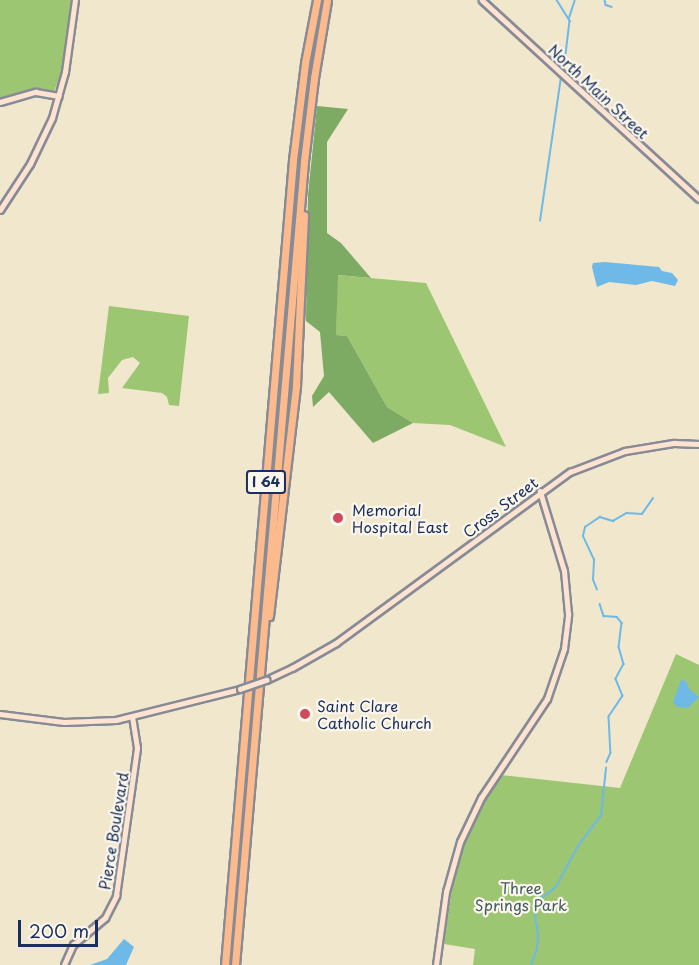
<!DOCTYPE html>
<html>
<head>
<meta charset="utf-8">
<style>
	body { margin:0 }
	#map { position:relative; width:699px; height:965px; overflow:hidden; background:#f1e7cd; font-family:"Playpen Sans",sans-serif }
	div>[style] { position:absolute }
	.green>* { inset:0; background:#9cc672 }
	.forest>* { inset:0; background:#7dab64 }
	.water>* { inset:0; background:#6eb9e7 }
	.stream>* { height:1.5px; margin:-0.75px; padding:0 0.75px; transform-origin:0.75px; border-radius:0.75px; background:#6eb9e7 }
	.roads { filter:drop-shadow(2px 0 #868b96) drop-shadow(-2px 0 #868b96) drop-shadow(0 2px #868b96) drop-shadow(0 -2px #868b96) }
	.secondary>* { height:4.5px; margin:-2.25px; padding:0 2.25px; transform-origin:2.25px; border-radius:2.25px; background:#fee3d1 }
	.highway>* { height:7px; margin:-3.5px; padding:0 3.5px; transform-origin:3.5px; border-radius:3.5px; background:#fcba8d }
	.bridges { filter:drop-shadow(2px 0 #868b96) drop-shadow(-2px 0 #868b96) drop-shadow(0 2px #868b96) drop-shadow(0 -2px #868b96) }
	.secondary-bridge>* { height:4.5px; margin:-2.25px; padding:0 2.25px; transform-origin:2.25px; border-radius:2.25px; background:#fee3d1 }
	.dots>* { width:16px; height:16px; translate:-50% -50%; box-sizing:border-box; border:3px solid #fbf7ec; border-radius:50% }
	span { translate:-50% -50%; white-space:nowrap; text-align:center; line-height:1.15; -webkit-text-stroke:4.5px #fbf7ec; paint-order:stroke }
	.shield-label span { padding:2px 4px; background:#fbf7ec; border:2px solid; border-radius:4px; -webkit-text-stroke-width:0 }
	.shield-label { font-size:14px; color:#1b2f5e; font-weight:700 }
	.street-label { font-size:15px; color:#1b2f5e }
	.poi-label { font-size:15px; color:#1b2f5e }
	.left { translate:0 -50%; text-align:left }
	.park-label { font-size:15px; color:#425c64 }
	.scale { position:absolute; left:18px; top:920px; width:80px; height:27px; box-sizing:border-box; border:3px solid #1b2f5e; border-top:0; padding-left:8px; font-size:18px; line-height:21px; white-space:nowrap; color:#1b2f5e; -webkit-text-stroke:4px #fbf7ec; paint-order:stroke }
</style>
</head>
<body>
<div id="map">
	<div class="green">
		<div style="clip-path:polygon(0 0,73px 0,65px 64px,51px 99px,41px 95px,31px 96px,0 106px)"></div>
		<div style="clip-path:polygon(337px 275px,426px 283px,506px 447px,450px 425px,413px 423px,387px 407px,347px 336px,336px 335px)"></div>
		<div style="clip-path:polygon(109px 306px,189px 316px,179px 406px,169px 405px,167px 397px,162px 393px,122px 388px,140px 363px,133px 357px,122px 360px,108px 378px,109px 393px,98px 394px)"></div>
		<div style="clip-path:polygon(676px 654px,699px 665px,699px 965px,473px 965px,475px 949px,444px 944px,453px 882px,468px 831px,500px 775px,620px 788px)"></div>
	</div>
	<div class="forest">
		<div style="clip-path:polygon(317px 106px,348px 109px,327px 142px,327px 233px,341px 243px,371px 278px,338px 275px,336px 335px,347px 336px,387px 407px,413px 423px,373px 443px,329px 392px,313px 407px,312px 396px,324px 376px,320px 332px,306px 321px,308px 195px)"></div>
	</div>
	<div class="water">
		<div style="clip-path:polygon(605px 262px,659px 267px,662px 271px,672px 273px,678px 280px,675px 286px,652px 281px,636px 285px,609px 282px,597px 287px,592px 267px,593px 263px)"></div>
		<div style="clip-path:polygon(681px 680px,686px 681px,689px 689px,699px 697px,688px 708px,677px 707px,673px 702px)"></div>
		<div style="clip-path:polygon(124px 939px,134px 947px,126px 965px,90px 965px,107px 959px)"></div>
	</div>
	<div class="stream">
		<div style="left:557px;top:0;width:25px;rotate:58deg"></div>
		<div style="left:570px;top:21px;width:50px;rotate:96.8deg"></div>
		<div style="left:605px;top:0;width:5px;rotate:79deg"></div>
		<div style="left:606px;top:5px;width:6px;rotate:18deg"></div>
		<div style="left:569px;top:18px;width:19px;rotate:-72deg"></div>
		<div style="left:540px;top:221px;width:146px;rotate:-81.7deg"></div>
		<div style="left:597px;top:590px;width:11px;rotate:-112deg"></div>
		<div style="left:593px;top:580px;width:20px;rotate:-87deg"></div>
		<div style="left:594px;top:560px;width:26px;rotate:-115deg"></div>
		<div style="left:583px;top:536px;width:9px;rotate:-77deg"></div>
		<div style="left:585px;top:527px;width:18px;rotate:-34deg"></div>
		<div style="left:600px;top:517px;width:14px;rotate:17deg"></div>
		<div style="left:613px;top:521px;width:16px;rotate:-30deg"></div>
		<div style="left:627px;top:513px;width:15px;rotate:4deg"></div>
		<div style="left:642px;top:514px;width:19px;rotate:-55deg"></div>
		<div style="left:600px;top:604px;width:13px;rotate:72deg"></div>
		<div style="left:604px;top:616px;width:13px;rotate:4deg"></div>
		<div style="left:617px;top:617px;width:8px;rotate:50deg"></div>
		<div style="left:622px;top:623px;width:24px;rotate:97deg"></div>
		<div style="left:619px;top:647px;width:18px;rotate:74deg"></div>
		<div style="left:624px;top:664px;width:17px;rotate:118deg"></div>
		<div style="left:616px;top:679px;width:18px;rotate:68deg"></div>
		<div style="left:623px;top:696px;width:25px;rotate:124deg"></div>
		<div style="left:609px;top:717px;width:36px;rotate:87deg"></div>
		<div style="left:611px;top:753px;width:10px;rotate:114deg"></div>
		<div style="left:531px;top:965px;width:17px;rotate:-69deg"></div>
		<div style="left:537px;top:949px;width:16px;rotate:-86deg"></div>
		<div style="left:538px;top:933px;width:16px;rotate:-101deg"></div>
		<div style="left:535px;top:917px;width:19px;rotate:-74deg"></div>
		<div style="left:540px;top:899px;width:20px;rotate:-37deg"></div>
		<div style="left:556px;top:887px;width:47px;rotate:-61.8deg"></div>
		<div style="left:578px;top:846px;width:39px;rotate:-53deg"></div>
		<div style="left:601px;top:815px;width:47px;rotate:-83.9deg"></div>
	</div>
	<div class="roads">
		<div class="secondary">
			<div style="left:482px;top:0;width:294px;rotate:42.5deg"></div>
			<div style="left:0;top:102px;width:37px;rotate:-16deg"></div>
			<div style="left:36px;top:92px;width:23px;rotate:10deg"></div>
			<div style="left:0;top:210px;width:55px;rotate:-56.9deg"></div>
			<div style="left:30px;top:164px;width:51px;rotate:-64.4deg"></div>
			<div style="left:52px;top:118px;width:48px;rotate:-74.2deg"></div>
			<div style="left:65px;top:72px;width:73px;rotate:-82.1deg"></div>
			<div style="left:266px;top:680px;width:29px;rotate:-25deg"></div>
			<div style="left:292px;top:668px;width:51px;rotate:-29.6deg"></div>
			<div style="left:336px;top:643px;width:290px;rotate:-36.2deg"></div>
			<div style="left:570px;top:472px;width:59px;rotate:-20.9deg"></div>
			<div style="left:625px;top:451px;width:50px;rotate:-9.3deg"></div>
			<div style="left:674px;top:443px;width:25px;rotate:2deg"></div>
			<div style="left:0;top:714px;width:64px;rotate:7.1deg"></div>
			<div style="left:64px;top:722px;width:52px;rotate:-2.2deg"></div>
			<div style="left:116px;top:720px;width:128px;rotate:-14deg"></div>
			<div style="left:64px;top:965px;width:22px;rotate:-66deg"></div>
			<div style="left:73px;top:945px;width:42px;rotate:-40.2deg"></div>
			<div style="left:105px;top:918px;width:25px;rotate:-63deg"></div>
			<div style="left:116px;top:896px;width:149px;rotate:-81.9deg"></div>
			<div style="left:137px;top:748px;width:31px;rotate:-99deg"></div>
			<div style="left:436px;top:965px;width:74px;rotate:-82.2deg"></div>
			<div style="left:446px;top:892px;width:52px;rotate:-74.4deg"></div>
			<div style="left:460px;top:842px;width:49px;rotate:-64.5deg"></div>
			<div style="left:481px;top:798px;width:119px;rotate:-56.3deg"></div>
			<div style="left:547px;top:699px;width:53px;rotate:-71.2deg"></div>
			<div style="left:564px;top:649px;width:35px;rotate:-83deg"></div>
			<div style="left:568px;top:614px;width:43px;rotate:-95.3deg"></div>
			<div style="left:564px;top:571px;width:83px;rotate:-106.9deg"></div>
		</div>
		<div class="highway">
			<div style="left:269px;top:616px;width:233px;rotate:-83.3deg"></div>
			<div style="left:296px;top:385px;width:170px;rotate:-87.3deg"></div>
			<div style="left:225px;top:965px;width:808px;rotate:-85.17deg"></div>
			<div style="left:293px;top:160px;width:98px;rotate:-82.9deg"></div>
			<div style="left:305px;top:63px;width:64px;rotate:-79.2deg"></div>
			<div style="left:235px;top:965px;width:807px;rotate:-85.09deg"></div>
			<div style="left:304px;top:161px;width:84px;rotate:-83.1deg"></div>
			<div style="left:314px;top:78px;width:79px;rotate:-80.5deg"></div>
		</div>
	</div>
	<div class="bridges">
		<div class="secondary-bridge">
			<div style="left:240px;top:689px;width:28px;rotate:-19deg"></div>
		</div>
	</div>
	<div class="dots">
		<div style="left:338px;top:518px;background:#d1495b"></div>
		<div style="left:305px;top:714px;background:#d1495b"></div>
	</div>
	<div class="shield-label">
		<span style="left:266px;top:482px">I 64</span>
	</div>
	<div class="street-label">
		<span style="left:599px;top:91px;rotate:43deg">North Main Street</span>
		<span style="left:500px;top:507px;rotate:-37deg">Cross Street</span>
		<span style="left:113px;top:831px;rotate:-81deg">Pierce Boulevard</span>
	</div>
	<div class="poi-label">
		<span class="left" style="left:352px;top:518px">Memorial<br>Hospital East</span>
		<span class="left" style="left:317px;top:714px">Saint Clare<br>Catholic Church</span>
	</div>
	<div class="park-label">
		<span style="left:521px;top:896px">Three<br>Springs Park</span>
	</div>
	<div class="scale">200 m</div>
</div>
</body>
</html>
